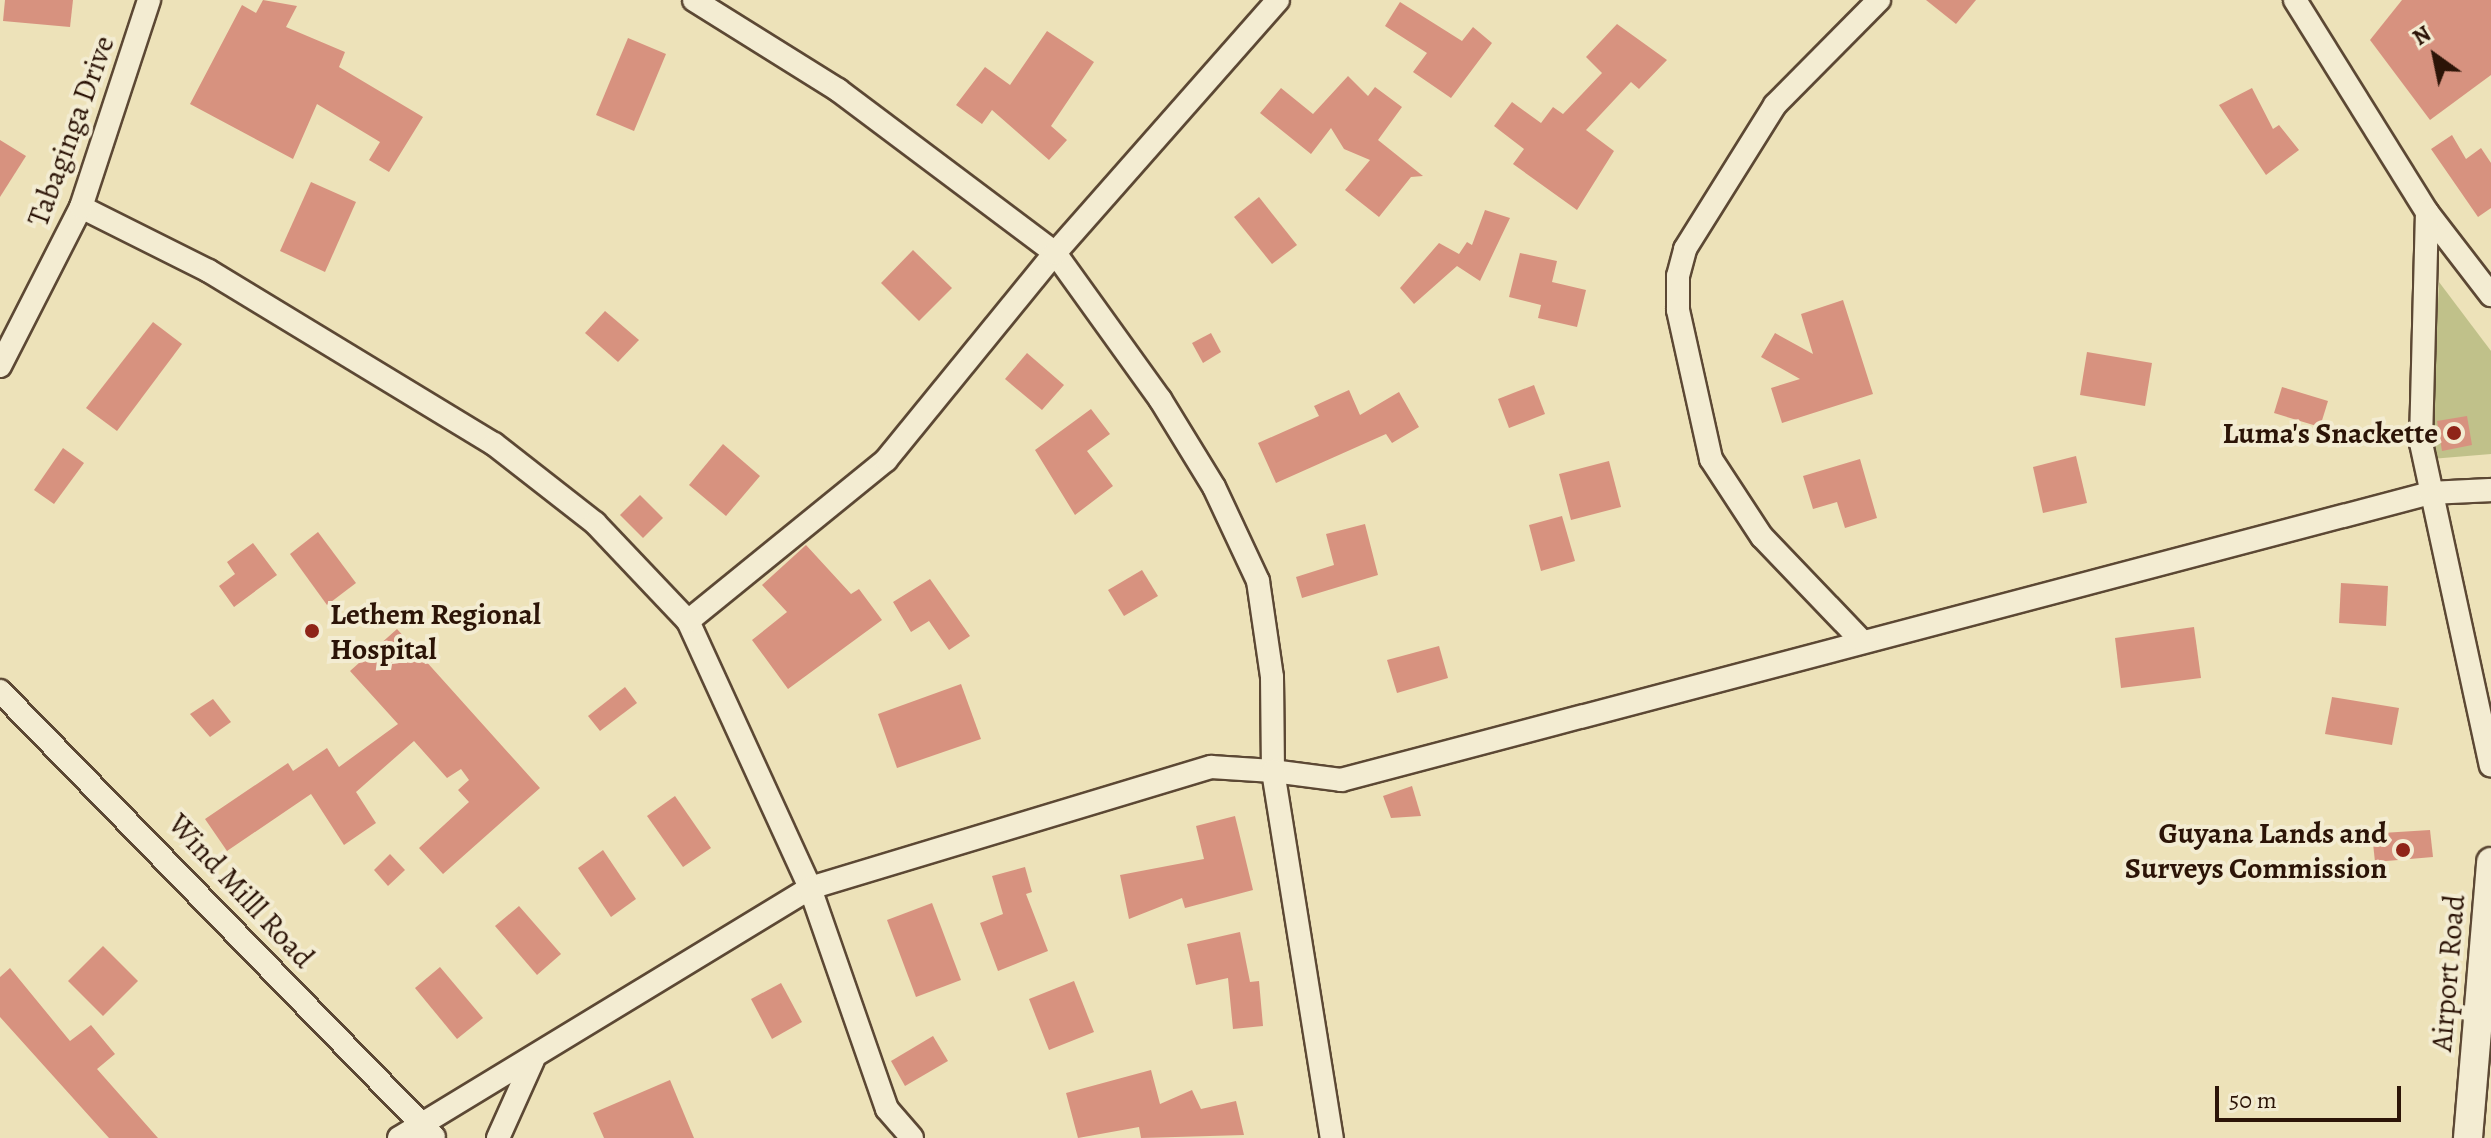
<!DOCTYPE html>
<html>
<head>
<meta charset="utf-8">
<style>
	body { margin:0 }
	#map { position:relative; width:2491px; height:1138px; overflow:hidden; background:#ede2b9; font-family:Alegreya,serif }
	div>[style] { position:absolute }
	.green>* { inset:0; background:#c0c18a }
	.building>* { inset:0; background:#d7927f }
	.roads { filter:drop-shadow(2px 0 #5c4834) drop-shadow(-2px 0 #5c4834) drop-shadow(0 2px #5c4834) drop-shadow(0 -2px #5c4834) }
	.minor>* { height:22px; margin:-11px; padding:0 11px; transform-origin:11px; border-radius:11px; background:#f3ecd2 }
	.tertiary>* { height:28px; margin:-14px; padding:0 14px; transform-origin:14px; border-radius:14px; background:#f3ecd2 }
	.dots>* { width:22px; height:22px; translate:-50% -50%; box-sizing:border-box; border:4px solid #f3ecd2; border-radius:50% }
	span { translate:-50% -50%; white-space:nowrap; text-align:center; line-height:1.15; -webkit-text-stroke:8px #f3ecd2; paint-order:stroke }
	.street-label { font-size:30px; color:#2c1407 }
	.poi-label { font-size:30px; color:#2c1407; font-weight:700 }
	.right { translate:-100% -50%; text-align:right }
	.left { translate:0 -50%; text-align:left }
	.north { position:absolute; left:2395px; top:16px; width:80px; height:80px; -webkit-text-stroke:6px #f3ecd2; paint-order:stroke; rotate:327deg; font-size:22px; font-weight:700; line-height:32px; text-align:center; color:#2c1407 }
	.north::after { content:''; display:block; margin:auto; width:28px; height:36px; background:#2c1407; clip-path:polygon(50% 0,100% 100%,50% 72%,0 100%) }
	.scale { position:absolute; left:2215px; top:1086px; width:186px; height:36px; box-sizing:border-box; border:4px solid #2c1407; border-top:0; padding-left:10px; font-size:24px; line-height:28px; white-space:nowrap; color:#2c1407; -webkit-text-stroke:6px #f3ecd2; paint-order:stroke }
</style>
</head>
<body>
<div id="map">
	<div class="green">
		<div style="clip-path:polygon(2439px 282px,2491px 351px,2491px 454px,2431px 459px)"></div>
	</div>
	<div class="building">
		<div style="clip-path:polygon(5px 0,73px 0,70px 27px,3px 21px)"></div>
		<div style="clip-path:polygon(263px 0,297px 6px,286px 27px,345px 52px,339px 67px,423px 117px,389px 172px,369px 160px,380px 142px,317px 104px,293px 159px,190px 104px,242px 5px,256px 13px)"></div>
		<div style="clip-path:polygon(1926px 0,1976px 0,1956px 24px)"></div>
		<div style="clip-path:polygon(2402px 0,2491px 0,2491px 75px,2430px 120px,2370px 40px)"></div>
		<div style="clip-path:polygon(1400px 2px,1462px 41px,1473px 27px,1492px 43px,1451px 98px,1413px 72px,1427px 53px,1385px 26px)"></div>
		<div style="clip-path:polygon(1617px 24px,1667px 60px,1639px 89px,1631px 82px,1586px 130px,1614px 151px,1577px 210px,1513px 164px,1524px 149px,1494px 126px,1512px 102px,1541px 123px,1553px 107px,1563px 114px,1602px 73px,1586px 57px)"></div>
		<div style="clip-path:polygon(1047px 31px,1094px 62px,1051px 126px,1067px 140px,1049px 160px,992px 110px,982px 124px,956px 105px,985px 67px,1010px 85px)"></div>
		<div style="clip-path:polygon(628px 38px,666px 54px,634px 131px,596px 115px)"></div>
		<div style="clip-path:polygon(1348px 76px,1368px 96px,1375px 87px,1402px 107px,1378px 140px,1423px 176px,1411px 177px,1379px 217px,1345px 190px,1370px 160px,1344px 149px,1331px 128px,1311px 154px,1260px 113px,1281px 88px,1313px 114px)"></div>
		<div style="clip-path:polygon(2252px 88px,2273px 129px,2279px 125px,2299px 150px,2266px 175px,2219px 105px)"></div>
		<div style="clip-path:polygon(2452px 135px,2466px 159px,2481px 148px,2491px 163px,2491px 208px,2478px 217px,2431px 149px)"></div>
		<div style="clip-path:polygon(0 140px,26px 156px,0 197px)"></div>
		<div style="clip-path:polygon(311px 182px,356px 202px,325px 272px,280px 251px)"></div>
		<div style="clip-path:polygon(1259px 197px,1297px 245px,1272px 264px,1234px 217px)"></div>
		<div style="clip-path:polygon(1485px 210px,1510px 218px,1480px 281px,1457px 266px,1414px 304px,1400px 288px,1439px 243px,1459px 254px,1467px 242px,1472px 245px)"></div>
		<div style="clip-path:polygon(913px 250px,952px 288px,919px 321px,881px 283px)"></div>
		<div style="clip-path:polygon(1520px 253px,1557px 261px,1552px 282px,1586px 290px,1577px 327px,1538px 318px,1541px 305px,1509px 297px)"></div>
		<div style="clip-path:polygon(1843px 300px,1873px 394px,1782px 423px,1771px 388px,1800px 379px,1761px 357px,1775px 333px,1813px 354px,1801px 314px)"></div>
		<div style="clip-path:polygon(605px 311px,639px 340px,618px 362px,585px 333px)"></div>
		<div style="clip-path:polygon(153px 322px,182px 344px,117px 431px,86px 408px)"></div>
		<div style="clip-path:polygon(1211px 333px,1221px 352px,1203px 363px,1192px 343px)"></div>
		<div style="clip-path:polygon(2087px 352px,2152px 363px,2145px 406px,2080px 395px)"></div>
		<div style="clip-path:polygon(1027px 353px,1064px 385px,1042px 410px,1005px 379px)"></div>
		<div style="clip-path:polygon(1534px 385px,1545px 414px,1509px 428px,1498px 399px)"></div>
		<div style="clip-path:polygon(2282px 387px,2328px 401px,2320px 427px,2274px 413px)"></div>
		<div style="clip-path:polygon(1349px 390px,1360px 415px,1399px 392px,1419px 427px,1392px 443px,1386px 434px,1276px 483px,1258px 443px,1319px 416px,1314px 406px)"></div>
		<div style="clip-path:polygon(1091px 409px,1110px 434px,1087px 451px,1113px 486px,1075px 515px,1035px 450px)"></div>
		<div style="clip-path:polygon(2467px 416px,2472px 445px,2442px 451px,2437px 421px)"></div>
		<div style="clip-path:polygon(723px 444px,760px 476px,726px 516px,689px 485px)"></div>
		<div style="clip-path:polygon(63px 448px,84px 463px,54px 504px,34px 490px)"></div>
		<div style="clip-path:polygon(2076px 456px,2087px 503px,2043px 513px,2033px 467px)"></div>
		<div style="clip-path:polygon(1860px 459px,1877px 518px,1845px 528px,1837px 502px,1813px 509px,1803px 476px)"></div>
		<div style="clip-path:polygon(1609px 461px,1621px 507px,1571px 520px,1559px 474px)"></div>
		<div style="clip-path:polygon(640px 495px,663px 518px,643px 538px,620px 515px)"></div>
		<div style="clip-path:polygon(1562px 516px,1575px 561px,1541px 571px,1529px 525px)"></div>
		<div style="clip-path:polygon(1365px 524px,1378px 575px,1302px 598px,1296px 577px,1334px 565px,1326px 534px)"></div>
		<div style="clip-path:polygon(318px 532px,356px 583px,327px 605px,290px 554px)"></div>
		<div style="clip-path:polygon(253px 543px,277px 575px,234px 607px,219px 586px,235px 574px,227px 562px)"></div>
		<div style="clip-path:polygon(806px 545px,851px 594px,859px 589px,882px 620px,788px 689px,752px 640px,787px 612px,762px 585px)"></div>
		<div style="clip-path:polygon(1142px 570px,1158px 596px,1124px 616px,1108px 590px)"></div>
		<div style="clip-path:polygon(930px 579px,970px 636px,949px 650px,929px 621px,911px 632px,893px 602px)"></div>
		<div style="clip-path:polygon(2341px 583px,2388px 586px,2386px 626px,2339px 623px)"></div>
		<div style="clip-path:polygon(2194px 627px,2201px 678px,2121px 688px,2115px 638px)"></div>
		<div style="clip-path:polygon(397px 629px,540px 788px,443px 874px,419px 848px,469px 802px,458px 790px,469px 780px,461px 769px,447px 778px,414px 741px,356px 792px,376px 823px,344px 845px,311px 794px,227px 851px,205px 819px,288px 763px,293px 771px,327px 748px,339px 767px,398px 724px,350px 671px)"></div>
		<div style="clip-path:polygon(1439px 646px,1448px 678px,1397px 693px,1387px 660px)"></div>
		<div style="clip-path:polygon(961px 684px,981px 739px,897px 768px,878px 714px)"></div>
		<div style="clip-path:polygon(625px 687px,637px 703px,600px 731px,588px 716px)"></div>
		<div style="clip-path:polygon(2332px 697px,2399px 708px,2392px 745px,2325px 734px)"></div>
		<div style="clip-path:polygon(213px 699px,231px 722px,210px 737px,190px 714px)"></div>
		<div style="clip-path:polygon(1412px 786px,1421px 816px,1391px 818px,1383px 796px)"></div>
		<div style="clip-path:polygon(675px 796px,711px 848px,683px 867px,647px 816px)"></div>
		<div style="clip-path:polygon(1235px 816px,1253px 890px,1185px 908px,1182px 898px,1129px 919px,1120px 875px,1204px 859px,1196px 826px)"></div>
		<div style="clip-path:polygon(2430px 830px,2433px 857px,2375px 862px,2373px 843px,2382px 833px)"></div>
		<div style="clip-path:polygon(603px 850px,636px 899px,611px 917px,578px 868px)"></div>
		<div style="clip-path:polygon(390px 854px,405px 870px,388px 886px,374px 870px)"></div>
		<div style="clip-path:polygon(1025px 867px,1032px 892px,1026px 894px,1048px 951px,998px 971px,980px 923px,1003px 914px,992px 876px)"></div>
		<div style="clip-path:polygon(932px 903px,961px 980px,916px 997px,887px 920px)"></div>
		<div style="clip-path:polygon(519px 906px,561px 954px,537px 975px,495px 926px)"></div>
		<div style="clip-path:polygon(1240px 932px,1250px 982px,1259px 981px,1263px 1026px,1233px 1029px,1228px 978px,1196px 985px,1187px 944px)"></div>
		<div style="clip-path:polygon(103px 946px,138px 981px,103px 1016px,68px 981px)"></div>
		<div style="clip-path:polygon(440px 967px,483px 1018px,457px 1039px,415px 988px)"></div>
		<div style="clip-path:polygon(10px 968px,70px 1041px,91px 1025px,115px 1054px,97px 1069px,158px 1138px,109px 1138px,0 1017px,0 977px)"></div>
		<div style="clip-path:polygon(1074px 981px,1094px 1032px,1049px 1050px,1029px 999px)"></div>
		<div style="clip-path:polygon(781px 983px,802px 1022px,772px 1039px,751px 999px)"></div>
		<div style="clip-path:polygon(933px 1036px,948px 1061px,905px 1086px,891px 1061px)"></div>
		<div style="clip-path:polygon(1151px 1070px,1160px 1104px,1192px 1090px,1201px 1109px,1236px 1101px,1244px 1135px,1141px 1138px,1139px 1127px,1078px 1138px,1066px 1093px)"></div>
		<div style="clip-path:polygon(670px 1080px,694px 1138px,604px 1138px,593px 1113px)"></div>
	</div>
	<div class="roads">
		<div class="minor">
			<div style="left:694px;top:0;width:170px;rotate:32deg"></div>
			<div style="left:838px;top:90px;width:271px;rotate:36.9deg"></div>
			<div style="left:1055px;top:253px;width:180px;rotate:54.3deg"></div>
			<div style="left:1160px;top:399px;width:103px;rotate:58.5deg"></div>
			<div style="left:1214px;top:487px;width:104px;rotate:64.9deg"></div>
			<div style="left:1258px;top:581px;width:97px;rotate:81.7deg"></div>
			<div style="left:1272px;top:677px;width:94px;rotate:89.4deg"></div>
			<div style="left:1273px;top:771px;width:69px;rotate:7.5deg"></div>
			<div style="left:1341px;top:780px;width:1126px;rotate:-14.76deg"></div>
			<div style="left:2430px;top:493px;width:61px;rotate:-2.8deg"></div>
			<div style="left:2295px;top:0;width:250px;rotate:58.1deg"></div>
			<div style="left:2427px;top:212px;width:105px;rotate:52.4deg"></div>
			<div style="left:81px;top:207px;width:143px;rotate:26.6deg"></div>
			<div style="left:209px;top:271px;width:333px;rotate:31.3deg"></div>
			<div style="left:494px;top:444px;width:128px;rotate:38deg"></div>
			<div style="left:595px;top:523px;width:135px;rotate:46.5deg"></div>
			<div style="left:688px;top:621px;width:294px;rotate:65.4deg"></div>
			<div style="left:810px;top:888px;width:419px;rotate:-16.8deg"></div>
			<div style="left:1211px;top:767px;width:62px;rotate:3.7deg"></div>
			<div style="left:1273px;top:771px;width:372px;rotate:80.9deg"></div>
			<div style="left:2427px;top:212px;width:231px;rotate:91.5deg"></div>
			<div style="left:2421px;top:443px;width:330px;rotate:77.8deg"></div>
			<div style="left:0;top:366px;width:178px;rotate:-63deg"></div>
			<div style="left:81px;top:207px;width:218px;rotate:-71.8deg"></div>
			<div style="left:688px;top:621px;width:255px;rotate:-39.1deg"></div>
			<div style="left:886px;top:460px;width:267px;rotate:-50.8deg"></div>
			<div style="left:1055px;top:253px;width:337px;rotate:-48.6deg"></div>
			<div style="left:1859px;top:638px;width:140px;rotate:-133.8deg"></div>
			<div style="left:1762px;top:537px;width:93px;rotate:-123.2deg"></div>
			<div style="left:1711px;top:459px;width:153px;rotate:-102.5deg"></div>
			<div style="left:1678px;top:310px;width:34px;rotate:-90deg"></div>
			<div style="left:1678px;top:276px;width:28px;rotate:-75deg"></div>
			<div style="left:1685px;top:249px;width:170px;rotate:-58deg"></div>
			<div style="left:1775px;top:105px;width:148px;rotate:-45.3deg"></div>
			<div style="left:0;top:691px;width:622px;rotate:45.78deg"></div>
			<div style="left:399px;top:1138px;width:481px;rotate:-31.3deg"></div>
			<div style="left:810px;top:888px;width:234px;rotate:70.8deg"></div>
			<div style="left:887px;top:1109px;width:38px;rotate:49deg"></div>
			<div style="left:498px;top:1138px;width:85px;rotate:-65.8deg"></div>
		</div>
		<div class="tertiary">
			<div style="left:2468px;top:1138px;width:277px;rotate:-85.2deg"></div>
		</div>
	</div>
	<div class="dots">
		<div style="left:2454px;top:433px;background:#8f2418"></div>
		<div style="left:312px;top:631px;background:#8f2418"></div>
		<div style="left:2403px;top:850px;background:#8f2418"></div>
	</div>
	<div class="street-label">
		<span style="left:71px;top:131px;rotate:-70deg">Tabaginga Drive</span>
		<span style="left:241px;top:891px;rotate:47deg">Wind Milll Road</span>
		<span style="left:2448px;top:973px;rotate:-85deg">Airport Road</span>
	</div>
	<div class="poi-label">
		<span class="right" style="left:2438px;top:433px">Luma's Snackette</span>
		<span class="left" style="left:330px;top:631px">Lethem Regional<br>Hospital</span>
		<span class="right" style="left:2387px;top:850px">Guyana Lands and<br>Surveys Commission</span>
	</div>
	<div class="north">N</div>
	<div class="scale">50 m</div>
</div>
</body>
</html>
